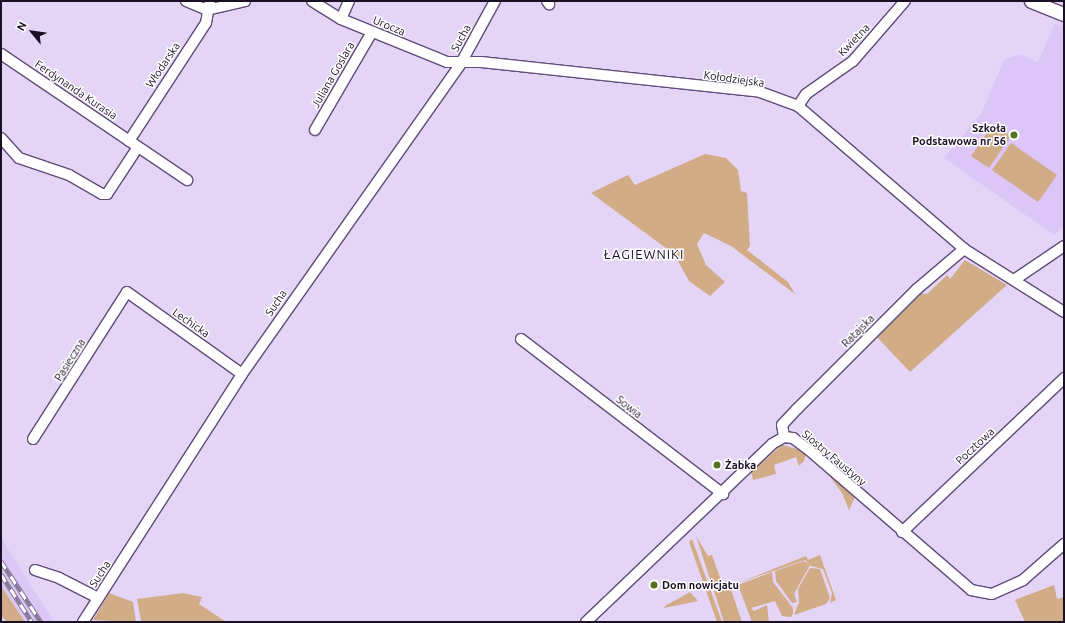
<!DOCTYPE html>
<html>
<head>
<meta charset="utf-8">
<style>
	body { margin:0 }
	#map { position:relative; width:1065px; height:623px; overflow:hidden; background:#e4d5f7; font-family:Ubuntu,sans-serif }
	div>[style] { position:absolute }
	.built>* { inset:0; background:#dcc6f8 }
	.green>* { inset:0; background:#d2ab87 }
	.roads { filter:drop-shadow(1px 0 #614b7a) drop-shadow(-1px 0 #614b7a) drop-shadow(0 1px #614b7a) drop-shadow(0 -1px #614b7a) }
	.minor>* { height:10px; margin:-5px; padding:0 5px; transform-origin:5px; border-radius:5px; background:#fff }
	.tertiary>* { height:13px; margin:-6.5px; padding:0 6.5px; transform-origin:6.5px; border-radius:6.5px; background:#fff }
	.rail>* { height:4.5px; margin-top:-2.25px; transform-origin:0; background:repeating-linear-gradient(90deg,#fefefe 0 9px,#867995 0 18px); box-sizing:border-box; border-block:1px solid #867995 }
	.dots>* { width:11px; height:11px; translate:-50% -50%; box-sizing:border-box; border:2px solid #fefefe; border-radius:50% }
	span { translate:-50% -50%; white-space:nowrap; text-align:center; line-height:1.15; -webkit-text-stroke:3px #fefefe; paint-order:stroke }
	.street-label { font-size:11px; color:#191024 }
	.poi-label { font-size:11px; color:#191024; font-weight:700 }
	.right { translate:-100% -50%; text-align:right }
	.left { translate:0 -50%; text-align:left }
	.quarter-label { font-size:13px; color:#191024; letter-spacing:1px }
	.frame { position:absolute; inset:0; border:2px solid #191024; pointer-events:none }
	.north { position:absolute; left:12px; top:12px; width:40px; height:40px; -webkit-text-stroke:3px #fefefe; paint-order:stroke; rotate:299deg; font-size:11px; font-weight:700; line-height:16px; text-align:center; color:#191024 }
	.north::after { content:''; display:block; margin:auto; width:14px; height:18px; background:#191024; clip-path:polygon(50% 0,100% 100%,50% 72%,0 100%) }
</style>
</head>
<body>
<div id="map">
	<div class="built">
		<div style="clip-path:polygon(1055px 23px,1064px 26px,1064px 226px,1054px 235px,944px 158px,982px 112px,1004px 60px,1019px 54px,1038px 62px)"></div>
		<div style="clip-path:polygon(1px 538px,54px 622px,25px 622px,1px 586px)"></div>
	</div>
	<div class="green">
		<div style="clip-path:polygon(993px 124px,1011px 136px,989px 168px,971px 156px)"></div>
		<div style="clip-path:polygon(1011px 143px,1057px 175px,1038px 202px,992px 170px)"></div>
		<div style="clip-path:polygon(705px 154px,726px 158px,738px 170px,741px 191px,747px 193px,750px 246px,747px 250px,788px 282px,795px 294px,731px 246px,704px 233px,697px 244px,706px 265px,725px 282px,710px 296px,689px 281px,674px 254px,591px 193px,628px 175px,635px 185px)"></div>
		<div style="clip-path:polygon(965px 260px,1007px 285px,910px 372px,876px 336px,919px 293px,927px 294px,947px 275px,950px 279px)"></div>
		<div style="clip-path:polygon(782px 445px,801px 450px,806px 454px,804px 461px,799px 466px,796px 457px,774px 465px,776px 474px,753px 480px,751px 472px)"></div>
		<div style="clip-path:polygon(828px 474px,855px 497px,849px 510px,842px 493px)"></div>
		<div style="clip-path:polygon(696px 536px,708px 556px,712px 555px,723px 586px,729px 584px,742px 622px,724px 622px)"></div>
		<div style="clip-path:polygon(692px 539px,722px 622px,717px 622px,689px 542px)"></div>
		<div style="clip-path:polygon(820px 555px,836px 600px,830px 603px,832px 593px,823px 569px,811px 566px,805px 560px,738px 583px,806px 556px,808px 560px)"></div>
		<div style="clip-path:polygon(804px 561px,810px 565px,794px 594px,797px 602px,792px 603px,776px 581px,775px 571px)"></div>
		<div style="clip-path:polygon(810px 568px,820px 569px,830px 598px,826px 604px,794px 615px,799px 602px,798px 589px)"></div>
		<div style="clip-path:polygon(772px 572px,773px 582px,793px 608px,793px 613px,791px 617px,782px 616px,775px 601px,751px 608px,754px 611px,767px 605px,769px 622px,752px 622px,738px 585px)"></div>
		<div style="clip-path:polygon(1054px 585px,1057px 599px,1064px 597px,1064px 622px,1025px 622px,1015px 600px)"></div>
		<div style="clip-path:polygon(1px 586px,25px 622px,7px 622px,1px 616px)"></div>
		<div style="clip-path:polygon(690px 592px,698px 601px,664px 608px,665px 606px)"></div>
		<div style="clip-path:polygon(109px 593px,133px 602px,136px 622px,93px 620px)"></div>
		<div style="clip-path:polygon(183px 593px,202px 597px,199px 604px,226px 622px,141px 621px,137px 599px)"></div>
	</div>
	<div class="roads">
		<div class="minor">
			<div style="left:186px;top:1px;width:23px;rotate:23deg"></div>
			<div style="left:207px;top:10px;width:39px;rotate:-13deg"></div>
			<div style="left:312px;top:1px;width:34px;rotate:32deg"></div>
			<div style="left:341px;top:19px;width:114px;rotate:22.1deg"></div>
			<div style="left:447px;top:62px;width:34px"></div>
			<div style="left:481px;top:62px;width:281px;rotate:6.1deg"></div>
			<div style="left:760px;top:92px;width:40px;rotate:20.2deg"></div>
			<div style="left:798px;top:106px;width:219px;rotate:40.7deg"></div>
			<div style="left:964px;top:249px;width:118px;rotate:32.2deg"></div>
			<div style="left:547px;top:1px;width:4px;rotate:56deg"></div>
			<div style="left:341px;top:19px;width:20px;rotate:-66deg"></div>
			<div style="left:1px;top:54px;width:225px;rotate:34.1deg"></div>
			<div style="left:798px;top:106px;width:14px;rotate:-56deg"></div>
			<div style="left:806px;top:94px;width:57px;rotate:-35.1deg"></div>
			<div style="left:853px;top:61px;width:79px;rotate:-49.1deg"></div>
			<div style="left:315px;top:130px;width:113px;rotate:-59.8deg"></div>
			<div style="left:1px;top:138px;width:27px;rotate:48deg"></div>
			<div style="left:19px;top:158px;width:53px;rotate:18.8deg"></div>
			<div style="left:69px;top:175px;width:38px;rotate:30deg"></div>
			<div style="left:102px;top:194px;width:5px"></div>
			<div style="left:107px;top:194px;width:56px;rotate:-56.6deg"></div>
			<div style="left:129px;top:141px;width:141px;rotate:-56.9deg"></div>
			<div style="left:206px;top:23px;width:22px;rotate:-80deg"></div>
			<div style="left:1014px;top:280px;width:60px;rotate:-34.2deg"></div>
			<div style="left:521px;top:339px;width:255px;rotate:37.5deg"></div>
			<div style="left:784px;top:437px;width:12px;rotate:-99deg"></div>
			<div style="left:782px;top:425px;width:22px;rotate:-47deg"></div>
			<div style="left:797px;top:409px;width:170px;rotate:-45deg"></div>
			<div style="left:917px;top:289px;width:62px;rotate:-40.4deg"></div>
			<div style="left:33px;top:439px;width:174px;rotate:-57.4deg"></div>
			<div style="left:127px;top:292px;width:141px;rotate:35.5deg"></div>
			<div style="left:902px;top:532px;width:224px;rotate:-43.5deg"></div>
			<div style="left:35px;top:570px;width:25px;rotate:18deg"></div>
			<div style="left:59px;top:578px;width:44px;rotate:27.1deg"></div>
			<div style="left:83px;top:622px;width:295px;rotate:-57.3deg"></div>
			<div style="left:242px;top:374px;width:380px;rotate:-54.8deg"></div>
			<div style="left:461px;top:63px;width:71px;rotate:-61.3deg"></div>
			<div style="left:586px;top:622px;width:257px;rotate:-43.7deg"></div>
			<div style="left:772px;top:444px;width:14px;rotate:-30deg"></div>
			<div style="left:784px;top:437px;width:9px;rotate:6deg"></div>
			<div style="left:793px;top:438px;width:20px;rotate:37deg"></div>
			<div style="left:809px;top:450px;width:214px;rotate:40.8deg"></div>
			<div style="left:971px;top:590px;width:21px;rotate:11deg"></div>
			<div style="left:992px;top:594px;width:34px;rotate:-24deg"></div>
			<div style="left:1023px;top:580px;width:55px;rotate:-41.3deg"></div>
		</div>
		<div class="tertiary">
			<div style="left:1031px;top:1px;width:35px;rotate:22deg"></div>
		</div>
	</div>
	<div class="rail">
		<div style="left:1px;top:561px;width:73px;rotate:56.7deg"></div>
		<div style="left:1px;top:574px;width:57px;rotate:57.1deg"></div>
	</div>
	<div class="dots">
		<div style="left:1014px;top:135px;background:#597123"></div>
		<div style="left:717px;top:465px;background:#597123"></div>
		<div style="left:654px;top:585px;background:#597123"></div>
	</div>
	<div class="street-label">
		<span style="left:389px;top:26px;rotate:22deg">Urocza</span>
		<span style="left:461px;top:38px;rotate:-61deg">Sucha</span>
		<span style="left:854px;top:40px;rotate:-46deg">Kwietna</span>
		<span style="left:163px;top:65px;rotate:-56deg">Włodarska</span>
		<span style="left:333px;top:75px;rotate:-60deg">Juliana Goslara</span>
		<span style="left:734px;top:79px;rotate:8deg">Kołodziejska</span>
		<span style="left:76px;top:90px;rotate:34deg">Ferdynanda Kurasia</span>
		<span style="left:276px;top:303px;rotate:-56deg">Sucha</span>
		<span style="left:191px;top:323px;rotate:35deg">Lechicka</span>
		<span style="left:858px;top:331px;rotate:-45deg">Ratajska</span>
		<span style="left:70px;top:360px;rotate:-58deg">Pasieczna</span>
		<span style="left:629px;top:407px;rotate:38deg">Sowia</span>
		<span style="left:975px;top:446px;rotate:-43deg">Pocztowa</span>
		<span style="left:834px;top:458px;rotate:40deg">Siostry Faustyny</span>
		<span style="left:100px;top:574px;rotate:-57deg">Sucha</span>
	</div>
	<div class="poi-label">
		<span class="right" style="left:1006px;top:135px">Szkoła<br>Podstawowa nr 56</span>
		<span class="left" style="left:725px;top:465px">Żabka</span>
		<span class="left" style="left:662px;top:585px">Dom nowicjatu</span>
	</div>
	<div class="quarter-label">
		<span style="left:644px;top:254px">ŁAGIEWNIKI</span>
	</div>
	<div class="frame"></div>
	<div class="north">N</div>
</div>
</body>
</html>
